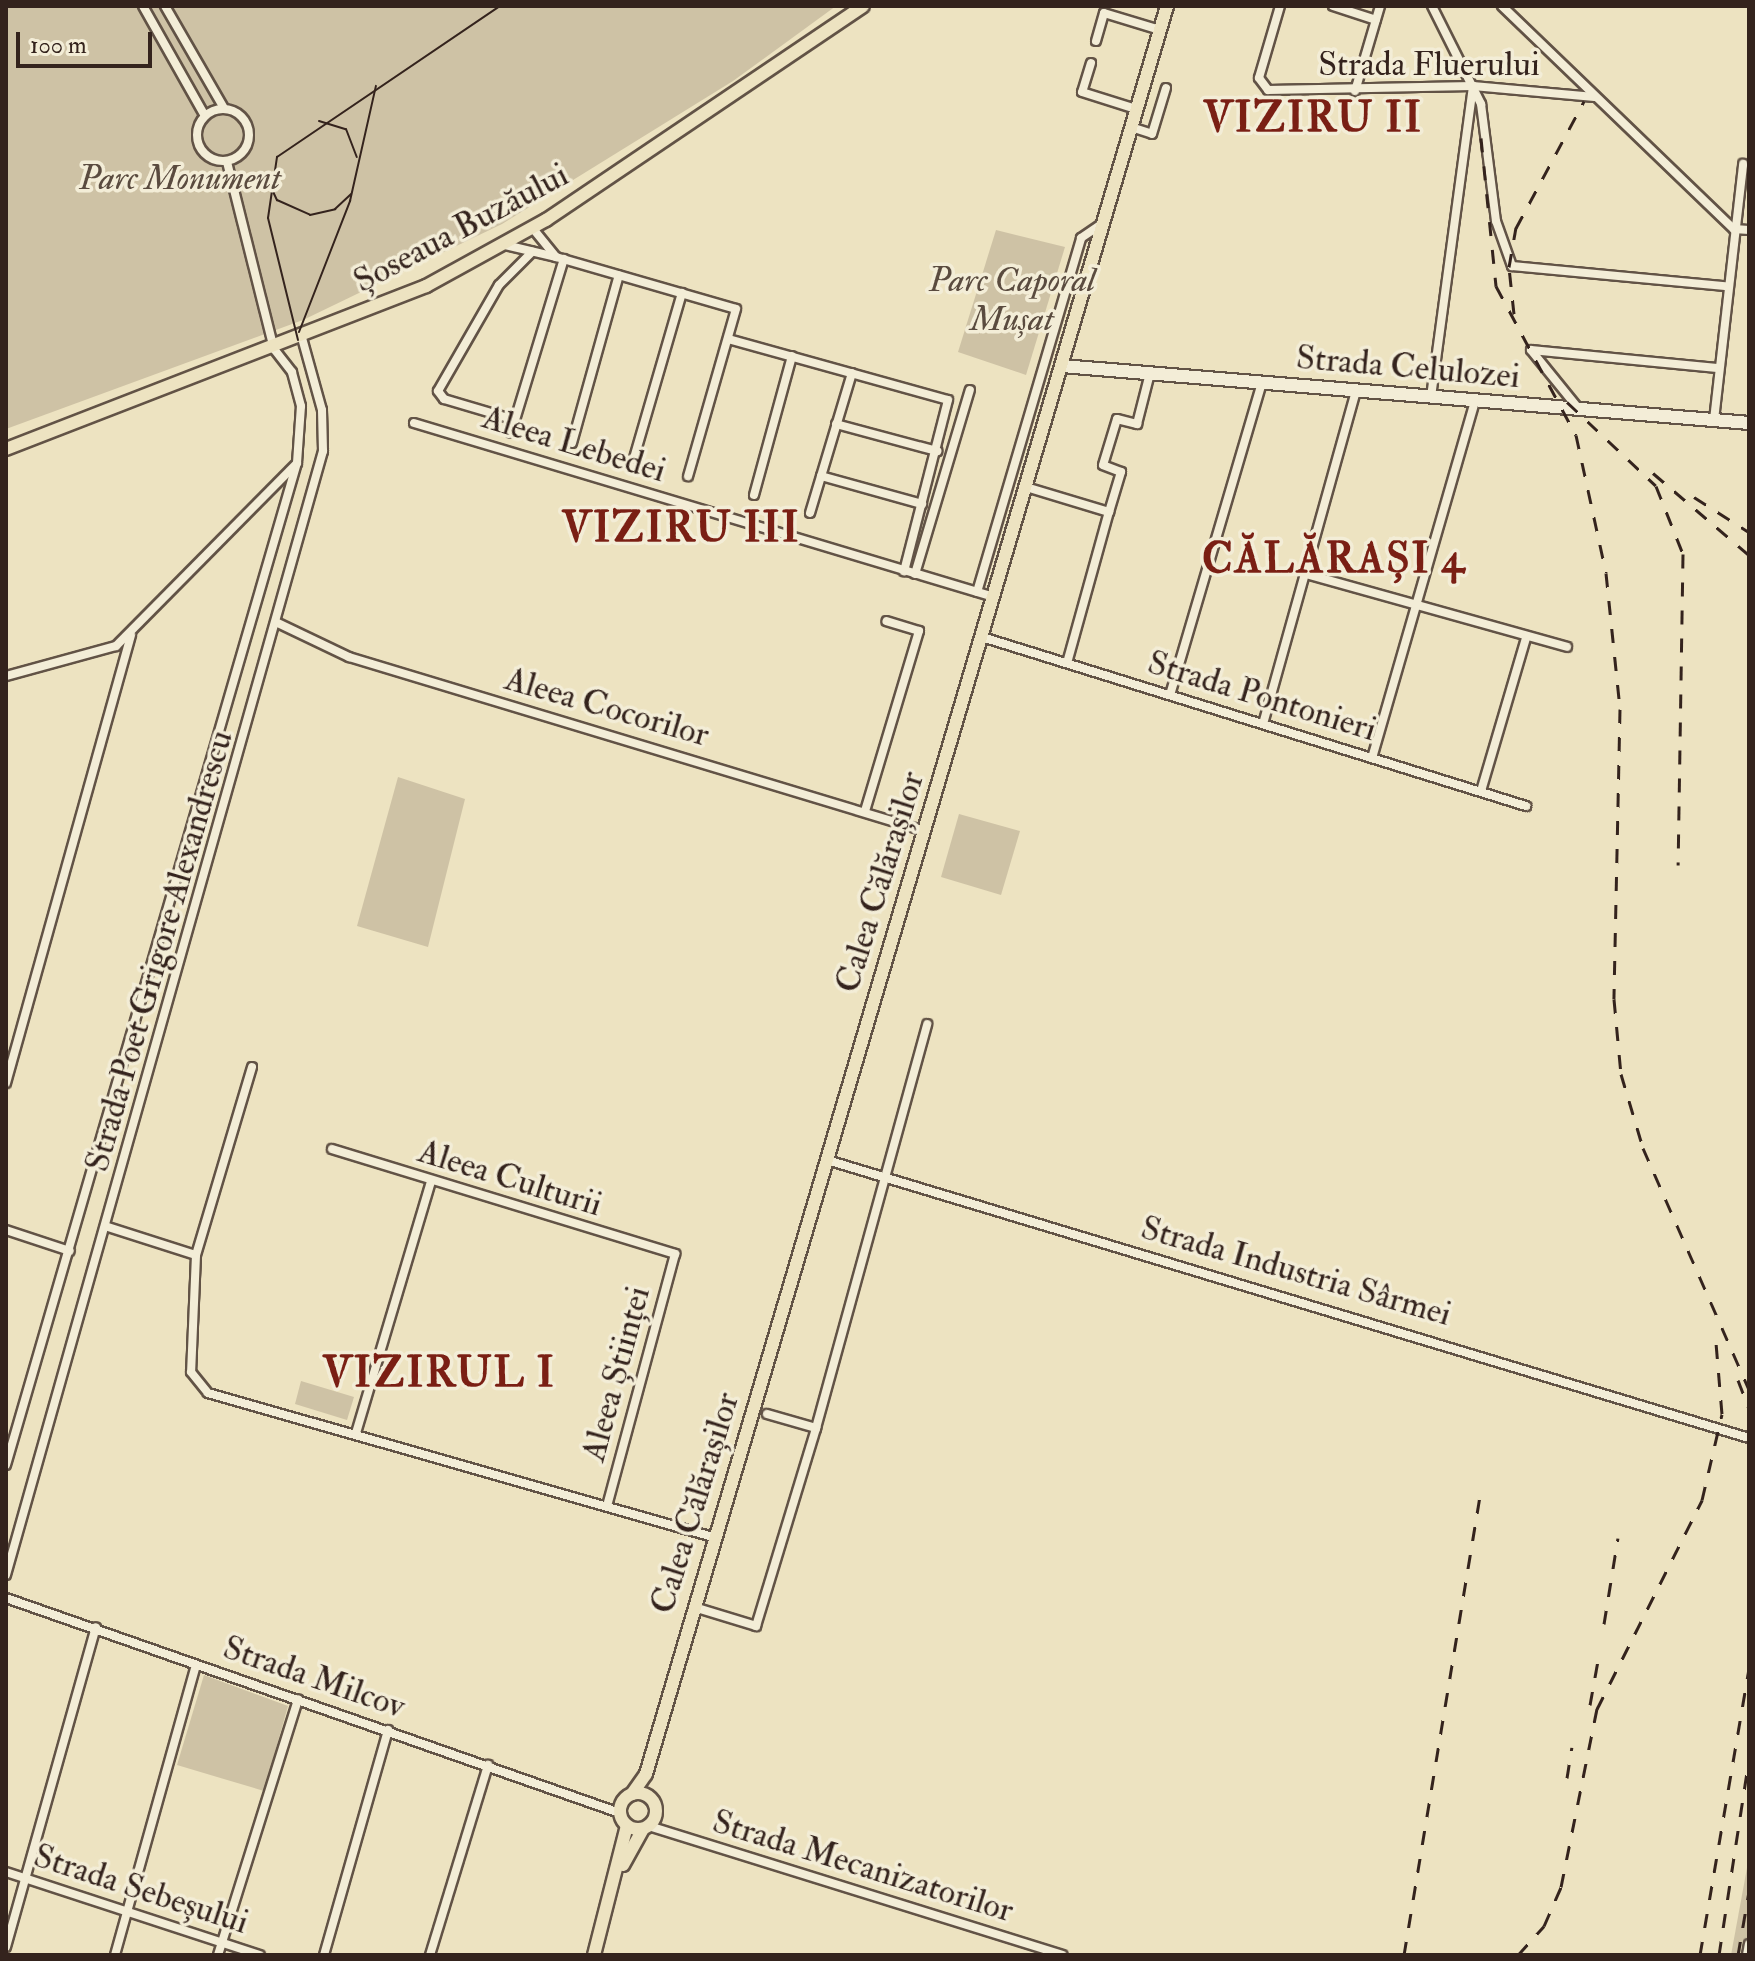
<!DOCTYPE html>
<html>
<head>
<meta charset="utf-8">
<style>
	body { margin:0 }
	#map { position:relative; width:1755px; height:1961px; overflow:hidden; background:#ede3c1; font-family:"IM FELL Double Pica",serif }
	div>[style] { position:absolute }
	.green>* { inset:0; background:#cec2a5 }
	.roads { filter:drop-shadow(2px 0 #625346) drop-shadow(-2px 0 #625346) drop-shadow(0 2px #625346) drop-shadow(0 -2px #625346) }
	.street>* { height:8px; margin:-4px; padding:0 4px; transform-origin:4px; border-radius:4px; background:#f3edd7 }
	.street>.ring { margin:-4px; padding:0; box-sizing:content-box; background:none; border:8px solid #f3edd7; border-radius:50% }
	.secondary>* { height:12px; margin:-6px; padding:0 6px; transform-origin:6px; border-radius:6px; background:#f3edd7 }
	.primary>* { height:12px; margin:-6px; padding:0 6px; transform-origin:6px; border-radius:6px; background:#ede3c1 }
	.primary>.ring { margin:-6px; padding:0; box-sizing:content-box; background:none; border:12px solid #ede3c1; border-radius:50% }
	.tram>* { height:2px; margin:-1px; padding:0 1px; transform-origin:1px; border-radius:1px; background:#34231d }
	.rail>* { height:3px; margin-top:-1.5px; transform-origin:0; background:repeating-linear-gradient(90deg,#34231d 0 14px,transparent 0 28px) }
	span { translate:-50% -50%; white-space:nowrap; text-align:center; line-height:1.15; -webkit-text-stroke:7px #f3edd7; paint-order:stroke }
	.street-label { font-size:34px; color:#34231d }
	.park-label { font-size:34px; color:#5a4b3f; font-style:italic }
	.district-label { font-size:42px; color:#7a1f14; font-weight:700; letter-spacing:2px }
	.frame { position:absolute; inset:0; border:8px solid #34231d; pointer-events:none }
	.scale { position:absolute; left:16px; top:32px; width:136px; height:36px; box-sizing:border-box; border:4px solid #34231d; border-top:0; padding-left:10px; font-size:24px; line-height:28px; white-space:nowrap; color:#34231d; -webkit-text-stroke:6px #f3edd7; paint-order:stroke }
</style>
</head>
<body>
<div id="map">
	<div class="green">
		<div style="clip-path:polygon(6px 6px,836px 6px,733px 81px,502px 224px,303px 320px,6px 429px)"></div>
		<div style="clip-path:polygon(996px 230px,1065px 247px,1026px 375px,958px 352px)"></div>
		<div style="clip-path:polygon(398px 777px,465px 799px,428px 947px,357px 926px)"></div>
		<div style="clip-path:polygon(959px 814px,1020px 831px,1001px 895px,941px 877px)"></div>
		<div style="clip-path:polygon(301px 1381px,354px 1397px,347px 1420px,295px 1404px)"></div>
		<div style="clip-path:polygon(204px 1675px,288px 1706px,264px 1791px,177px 1765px)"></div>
		<div style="clip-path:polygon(1749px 1857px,1749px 1955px,1731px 1955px)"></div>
	</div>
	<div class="roads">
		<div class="street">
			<div style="left:143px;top:6px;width:126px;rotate:60.6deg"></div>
			<div style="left:165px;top:6px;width:118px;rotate:60deg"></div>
			<div style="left:1280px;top:6px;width:75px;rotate:106.3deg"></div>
			<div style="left:1259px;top:78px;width:15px;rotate:53deg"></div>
			<div style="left:1268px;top:90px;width:205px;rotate:-1.1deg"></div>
			<div style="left:1473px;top:86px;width:122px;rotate:5.2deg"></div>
			<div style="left:1333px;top:6px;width:45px;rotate:18deg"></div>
			<div style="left:1432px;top:6px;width:110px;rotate:63.4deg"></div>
			<div style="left:1481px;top:104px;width:118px;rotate:82.7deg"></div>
			<div style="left:1496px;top:221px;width:48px;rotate:70.4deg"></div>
			<div style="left:1512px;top:266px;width:214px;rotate:5.4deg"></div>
			<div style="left:1502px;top:6px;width:322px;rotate:43.9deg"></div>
			<div style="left:1734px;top:229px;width:15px;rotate:4deg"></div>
			<div style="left:1096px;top:41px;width:29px;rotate:-74deg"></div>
			<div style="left:1104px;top:13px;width:59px;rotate:16.9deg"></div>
			<div style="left:1091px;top:63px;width:30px;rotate:107deg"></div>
			<div style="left:1082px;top:92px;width:57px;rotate:17.5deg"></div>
			<div style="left:1355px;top:91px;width:89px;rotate:-73.6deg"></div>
			<div class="ring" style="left:197px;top:109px;width:44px;height:44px"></div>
			<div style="left:1131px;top:127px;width:22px;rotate:18deg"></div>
			<div style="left:1152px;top:134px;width:48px;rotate:-73.1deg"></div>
			<div style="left:501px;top:244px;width:57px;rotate:13.3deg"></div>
			<div style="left:556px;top:257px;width:38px;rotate:-129deg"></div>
			<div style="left:556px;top:257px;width:187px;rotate:16.1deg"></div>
			<div style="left:736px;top:309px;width:174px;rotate:106deg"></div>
			<div style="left:728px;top:339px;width:228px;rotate:15.5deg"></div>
			<div style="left:948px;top:400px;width:177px;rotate:104.4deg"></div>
			<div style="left:1531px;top:350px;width:187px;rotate:5.5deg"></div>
			<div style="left:1531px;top:350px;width:75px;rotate:51deg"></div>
			<div style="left:1431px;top:397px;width:314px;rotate:-82.3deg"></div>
			<div style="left:515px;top:420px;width:74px;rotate:-163.5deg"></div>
			<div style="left:444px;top:399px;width:10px;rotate:-127deg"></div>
			<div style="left:438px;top:391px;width:122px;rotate:-60.1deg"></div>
			<div style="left:499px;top:285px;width:47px;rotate:-45deg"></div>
			<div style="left:1714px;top:420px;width:258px;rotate:-83.5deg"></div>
			<div style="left:414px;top:423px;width:606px;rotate:16.7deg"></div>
			<div style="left:836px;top:424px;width:105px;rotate:15deg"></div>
			<div style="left:511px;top:433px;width:182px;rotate:-73.1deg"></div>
			<div style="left:572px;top:443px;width:174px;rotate:-74.4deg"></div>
			<div style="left:634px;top:458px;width:172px;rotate:-73.8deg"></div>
			<div style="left:821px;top:476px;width:105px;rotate:15.5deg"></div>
			<div style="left:1026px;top:487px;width:87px;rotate:16.8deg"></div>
			<div style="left:1109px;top:512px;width:42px;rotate:-73.3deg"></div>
			<div style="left:1121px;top:472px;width:19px;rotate:-159deg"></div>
			<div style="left:1103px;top:465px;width:48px;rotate:-73.1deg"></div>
			<div style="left:1117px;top:419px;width:21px;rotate:14deg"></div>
			<div style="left:1137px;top:424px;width:53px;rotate:-75.7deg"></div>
			<div style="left:754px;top:495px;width:144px;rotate:-74.7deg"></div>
			<div style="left:810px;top:513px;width:146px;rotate:-73.3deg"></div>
			<div style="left:915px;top:574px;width:192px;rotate:-73.4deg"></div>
			<div style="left:1306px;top:574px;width:271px;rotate:15.6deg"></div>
			<div style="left:977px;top:592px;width:369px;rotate:-73.6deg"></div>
			<div style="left:1081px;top:238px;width:27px;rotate:-34deg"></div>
			<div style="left:278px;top:623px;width:79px;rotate:25.6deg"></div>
			<div style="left:349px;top:657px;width:602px;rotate:16.81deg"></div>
			<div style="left:982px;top:637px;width:570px;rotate:17.26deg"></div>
			<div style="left:1067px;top:663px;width:157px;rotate:-74.5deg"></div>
			<div style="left:6px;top:676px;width:114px;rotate:-15.3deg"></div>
			<div style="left:116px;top:646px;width:257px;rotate:-45.3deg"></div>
			<div style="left:297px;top:463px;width:57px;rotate:-86deg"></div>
			<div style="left:301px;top:406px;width:35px;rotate:-105deg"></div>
			<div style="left:292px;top:372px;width:29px;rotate:-128deg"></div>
			<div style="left:274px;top:349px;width:193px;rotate:-104.1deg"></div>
			<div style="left:1170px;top:695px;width:326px;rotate:-73.6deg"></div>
			<div style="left:1263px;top:724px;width:347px;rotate:-74.4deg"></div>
			<div style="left:1372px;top:758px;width:373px;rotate:-73.9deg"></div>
			<div style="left:1481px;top:791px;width:159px;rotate:-73.6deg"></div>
			<div style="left:865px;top:811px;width:188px;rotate:-73.3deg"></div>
			<div style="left:919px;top:631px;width:34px;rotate:-163deg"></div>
			<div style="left:6px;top:1083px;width:465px;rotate:-74.4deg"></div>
			<div style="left:332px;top:1149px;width:359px;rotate:17deg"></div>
			<div style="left:675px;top:1254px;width:261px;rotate:105.1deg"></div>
			<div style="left:827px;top:1160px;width:963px;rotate:16.78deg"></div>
			<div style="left:108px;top:1227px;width:92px;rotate:17.7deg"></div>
			<div style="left:196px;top:1255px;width:117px;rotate:92.4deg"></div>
			<div style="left:191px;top:1372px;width:27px;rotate:51deg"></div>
			<div style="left:208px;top:1393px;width:525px;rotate:15.92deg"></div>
			<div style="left:6px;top:1230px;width:67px;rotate:18.2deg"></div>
			<div style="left:196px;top:1255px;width:196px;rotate:-73.4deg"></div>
			<div style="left:767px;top:1414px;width:51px;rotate:15.9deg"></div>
			<div style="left:816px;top:1428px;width:419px;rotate:-74.6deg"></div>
			<div style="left:356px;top:1433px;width:262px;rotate:-73.4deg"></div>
			<div style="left:6px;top:1465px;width:1043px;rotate:-73.81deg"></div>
			<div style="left:6px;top:1575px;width:1168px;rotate:-74.25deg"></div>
			<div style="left:323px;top:451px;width:41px;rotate:-91.4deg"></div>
			<div style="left:322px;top:410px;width:75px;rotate:-105.5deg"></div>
			<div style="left:6px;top:1598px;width:651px;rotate:19.3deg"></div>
			<div style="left:694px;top:1607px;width:65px;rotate:17deg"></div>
			<div style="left:756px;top:1626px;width:207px;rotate:-73.1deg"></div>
			<div style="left:649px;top:1826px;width:433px;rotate:17.3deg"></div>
			<div style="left:6px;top:1872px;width:267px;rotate:18.1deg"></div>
			<div style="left:6px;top:1947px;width:332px;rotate:-74.3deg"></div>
			<div style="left:115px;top:1955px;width:301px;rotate:-74.4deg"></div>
			<div style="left:218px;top:1955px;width:268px;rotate:-72.6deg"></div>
			<div style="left:324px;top:1955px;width:234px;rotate:-74.1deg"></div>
			<div style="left:430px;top:1955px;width:199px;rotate:-73deg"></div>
			<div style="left:1747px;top:1955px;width:11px;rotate:-80deg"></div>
		</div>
		<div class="secondary">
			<div style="left:1062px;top:366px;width:689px;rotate:4.74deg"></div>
		</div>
		<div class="primary">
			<div style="left:6px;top:449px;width:451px;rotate:-21.2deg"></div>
			<div style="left:426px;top:286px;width:137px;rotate:-28.8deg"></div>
			<div style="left:546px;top:220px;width:382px;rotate:-34deg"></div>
			<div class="ring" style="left:620px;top:1793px;width:24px;height:24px"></div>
			<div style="left:632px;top:1794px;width:24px;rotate:-55deg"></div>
			<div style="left:646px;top:1774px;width:1843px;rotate:-73.58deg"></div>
			<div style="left:623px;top:1865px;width:41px;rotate:-60.9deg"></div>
			<div style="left:594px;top:1955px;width:133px;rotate:-75.7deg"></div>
		</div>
	</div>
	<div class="tram">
		<div style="left:319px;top:121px;width:28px;rotate:17deg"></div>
		<div style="left:346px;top:129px;width:30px;rotate:69deg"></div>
		<div style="left:269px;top:183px;width:19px;rotate:65deg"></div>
		<div style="left:277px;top:200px;width:36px;rotate:24deg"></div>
		<div style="left:310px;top:215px;width:26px;rotate:-13deg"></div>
		<div style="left:335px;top:209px;width:22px;rotate:-43deg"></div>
		<div style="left:299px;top:332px;width:141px;rotate:-68.7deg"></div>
		<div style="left:350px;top:201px;width:118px;rotate:-77.3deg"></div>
		<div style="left:298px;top:340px;width:126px;rotate:-103.8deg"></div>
		<div style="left:268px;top:218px;width:62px;rotate:-81.6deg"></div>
		<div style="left:277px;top:157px;width:269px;rotate:-34.1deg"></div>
	</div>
	<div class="rail">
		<div style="left:1481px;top:138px;width:149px;rotate:84.2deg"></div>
		<div style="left:1496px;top:286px;width:169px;rotate:61.8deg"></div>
		<div style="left:1576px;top:435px;width:141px;rotate:77.7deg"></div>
		<div style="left:1606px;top:573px;width:137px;rotate:84.1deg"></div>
		<div style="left:1620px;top:709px;width:290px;rotate:91.2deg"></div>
		<div style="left:1614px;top:999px;width:75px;rotate:84.7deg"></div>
		<div style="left:1621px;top:1074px;width:77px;rotate:73.4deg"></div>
		<div style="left:1643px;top:1148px;width:264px;rotate:66.3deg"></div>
		<div style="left:1514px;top:314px;width:47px;rotate:-96.1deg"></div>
		<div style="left:1509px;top:267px;width:40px;rotate:-80deg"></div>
		<div style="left:1516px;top:228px;width:144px;rotate:-61.8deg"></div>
		<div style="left:1567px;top:402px;width:122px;rotate:43.3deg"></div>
		<div style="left:1656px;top:486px;width:73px;rotate:68.3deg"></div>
		<div style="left:1683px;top:554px;width:311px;rotate:90.9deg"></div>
		<div style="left:1653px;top:473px;width:126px;rotate:40.5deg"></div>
		<div style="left:1694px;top:497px;width:65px;rotate:32.5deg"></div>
		<div style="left:1738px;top:1380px;width:30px;rotate:69deg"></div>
		<div style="left:1604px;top:1624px;width:87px;rotate:-80.8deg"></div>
		<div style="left:1590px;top:1705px;width:51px;rotate:-79.8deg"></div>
		<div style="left:1567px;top:1778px;width:31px;rotate:-81deg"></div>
		<div style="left:1404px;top:1955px;width:467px;rotate:-80.6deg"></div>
		<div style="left:1518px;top:1955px;width:39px;rotate:-48deg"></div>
		<div style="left:1544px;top:1926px;width:43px;rotate:-66.4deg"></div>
		<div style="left:1561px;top:1887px;width:182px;rotate:-78.6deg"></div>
		<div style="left:1597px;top:1709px;width:234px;rotate:-63.3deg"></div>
		<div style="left:1702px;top:1500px;width:88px;rotate:-76.9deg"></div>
		<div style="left:1722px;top:1414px;width:72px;rotate:-94.8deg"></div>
		<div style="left:1700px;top:1955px;width:290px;rotate:-80.3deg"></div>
		<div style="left:1719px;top:1955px;width:197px;rotate:-81.3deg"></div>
		<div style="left:1738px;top:1955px;width:65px;rotate:-80.2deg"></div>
	</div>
	<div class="street-label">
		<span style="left:1429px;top:65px">Strada Fluerului</span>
		<span style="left:461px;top:228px;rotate:-28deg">Șoseaua Buzăului</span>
		<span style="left:1408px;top:367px;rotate:5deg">Strada Celulozei</span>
		<span style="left:574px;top:444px;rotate:17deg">Aleea Lebedei</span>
		<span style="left:1262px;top:696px;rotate:17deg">Strada Pontonieri</span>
		<span style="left:607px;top:707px;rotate:16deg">Aleea Cocorilor</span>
		<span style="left:880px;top:882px;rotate:-73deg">Calea Călărașilor</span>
		<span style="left:159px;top:951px;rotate:-74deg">Strada Poet Grigore Alexandrescu</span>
		<span style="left:510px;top:1178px;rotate:17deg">Aleea Culturii</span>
		<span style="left:1296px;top:1271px;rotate:16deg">Strada Industria Sârmei</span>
		<span style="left:616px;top:1374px;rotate:-75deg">Aleea Științei</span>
		<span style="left:695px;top:1503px;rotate:-73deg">Calea Călărașilor</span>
		<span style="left:314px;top:1677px;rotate:19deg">Strada Milcov</span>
		<span style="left:863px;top:1866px;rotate:17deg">Strada Mecanizatorilor</span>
		<span style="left:141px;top:1889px;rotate:18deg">Strada Sebeșului</span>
	</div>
	<div class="park-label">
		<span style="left:180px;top:179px">Parc Monument</span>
		<span style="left:1012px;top:300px">Parc Caporal<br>Mușat</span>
	</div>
	<div class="district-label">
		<span style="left:1313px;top:118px">VIZIRU II</span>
		<span style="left:681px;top:528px">VIZIRU III</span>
		<span style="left:1334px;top:559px">CĂLĂRAȘI 4</span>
		<span style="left:439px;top:1373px">VIZIRUL I</span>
	</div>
	<div class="frame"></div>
	<div class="scale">100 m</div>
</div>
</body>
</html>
